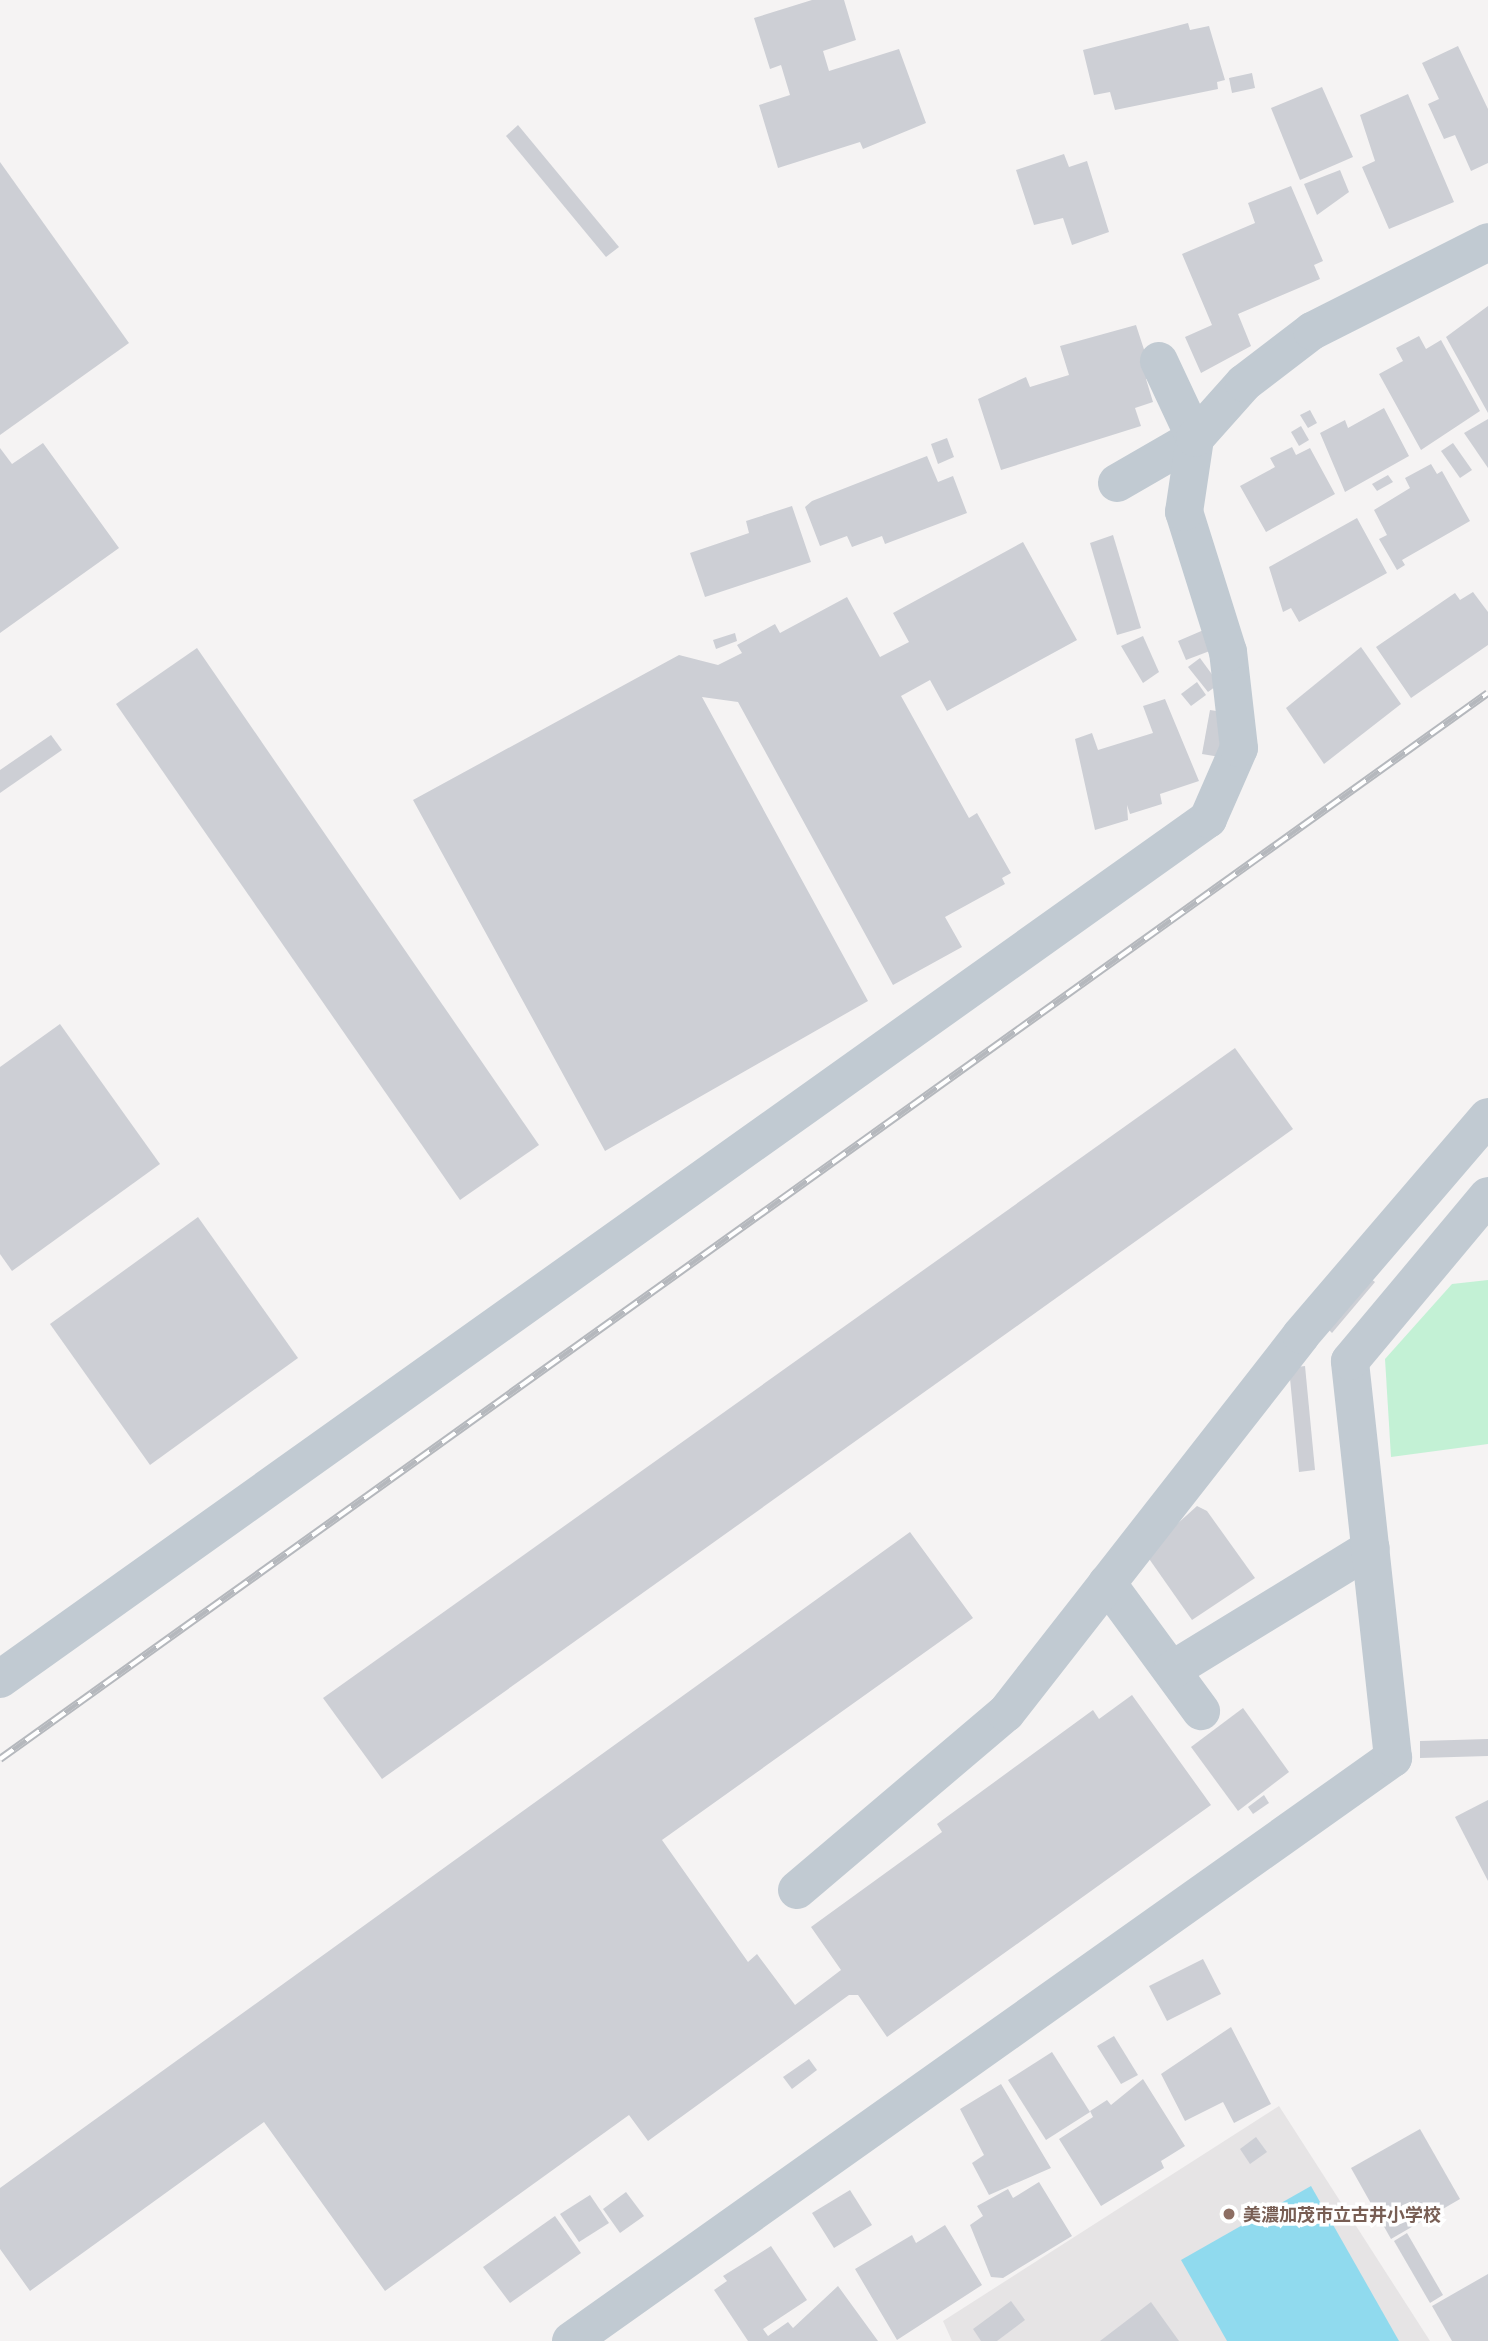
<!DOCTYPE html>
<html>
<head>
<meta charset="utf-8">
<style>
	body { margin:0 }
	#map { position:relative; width:1488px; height:2341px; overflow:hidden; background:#f5f3f3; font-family:Lato,"Noto Sans JP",sans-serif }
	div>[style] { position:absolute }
	.education>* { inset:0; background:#e6e4e5 }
	.green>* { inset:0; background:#c3f1d5 }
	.water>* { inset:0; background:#90daee }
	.building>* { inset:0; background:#cdcfd5 }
	.minor>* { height:38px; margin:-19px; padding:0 19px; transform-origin:19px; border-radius:19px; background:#c1cad2 }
	.rail>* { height:8px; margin-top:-4px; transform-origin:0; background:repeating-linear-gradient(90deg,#fff 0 16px,#b5b8bd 0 32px); box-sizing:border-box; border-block:2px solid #b5b8bd }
	.dots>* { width:19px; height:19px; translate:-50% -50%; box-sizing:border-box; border:4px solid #fff; border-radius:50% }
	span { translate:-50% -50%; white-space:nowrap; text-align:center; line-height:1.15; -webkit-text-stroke:7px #fff; paint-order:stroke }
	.education-label { font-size:18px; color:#785e54; font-weight:700 }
	.left { translate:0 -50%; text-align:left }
</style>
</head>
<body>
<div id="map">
	<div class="education">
		<div style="clip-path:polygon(1279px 2106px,1430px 2341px,952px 2341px,943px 2321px)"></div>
	</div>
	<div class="green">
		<div style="clip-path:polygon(1488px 1280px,1488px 1444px,1391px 1457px,1385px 1359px,1452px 1284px)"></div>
	</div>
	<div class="water">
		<div style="clip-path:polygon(1311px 2186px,1399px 2341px,1227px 2341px,1181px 2260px)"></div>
	</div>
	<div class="building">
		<div style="clip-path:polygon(812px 0,844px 0,856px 40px,823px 51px,829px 71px,899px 49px,926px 123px,863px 149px,860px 142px,778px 168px,759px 105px,790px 95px,781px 65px,770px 69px,754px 18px)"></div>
		<div style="clip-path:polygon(1188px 23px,1190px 30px,1209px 26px,1225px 80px,1217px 82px,1218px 89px,1115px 110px,1110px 92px,1094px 95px,1083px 50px)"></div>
		<div style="clip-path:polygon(1458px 46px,1488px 109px,1488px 163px,1471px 171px,1455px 135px,1444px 139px,1428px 104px,1439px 99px,1422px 63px)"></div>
		<div style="clip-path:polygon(1252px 73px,1255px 88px,1232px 93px,1229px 78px)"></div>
		<div style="clip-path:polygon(1322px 87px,1353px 157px,1300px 180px,1271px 108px)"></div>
		<div style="clip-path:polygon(1408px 94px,1454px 202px,1389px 229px,1362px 167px,1375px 161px,1360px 115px)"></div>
		<div style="clip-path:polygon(518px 125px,619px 247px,606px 257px,506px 136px)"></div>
		<div style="clip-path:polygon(1064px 154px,1069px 167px,1087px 161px,1109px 232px,1072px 245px,1063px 218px,1034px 225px,1016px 170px)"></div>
		<div style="clip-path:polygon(0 162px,129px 343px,0 435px)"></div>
		<div style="clip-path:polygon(1340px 170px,1349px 192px,1317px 215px,1304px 184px)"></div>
		<div style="clip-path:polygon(1291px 186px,1323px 261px,1314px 265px,1320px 279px,1238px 314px,1251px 346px,1201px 373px,1185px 337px,1212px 325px,1182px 254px,1255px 223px,1248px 203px)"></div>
		<div style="clip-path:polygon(1488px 306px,1488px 413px,1446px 337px)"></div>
		<div style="clip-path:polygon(1136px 325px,1153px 377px,1146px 379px,1153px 402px,1135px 408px,1141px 426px,1001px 470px,978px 399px,1026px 377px,1030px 387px,1069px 375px,1060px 346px)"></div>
		<div style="clip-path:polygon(1419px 336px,1426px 349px,1441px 340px,1480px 411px,1421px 450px,1379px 374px,1403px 361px,1396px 348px)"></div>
		<div style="clip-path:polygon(1384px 408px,1409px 456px,1345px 492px,1320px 433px,1345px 420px,1348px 428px)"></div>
		<div style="clip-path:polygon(1310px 410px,1317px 423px,1308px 428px,1300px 415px)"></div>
		<div style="clip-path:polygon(1488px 419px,1488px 468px,1464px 433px)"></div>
		<div style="clip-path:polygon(1301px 426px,1309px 440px,1299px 446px,1291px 432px)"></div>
		<div style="clip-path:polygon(947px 438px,954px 457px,938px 464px,931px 444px)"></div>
		<div style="clip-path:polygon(43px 443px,119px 548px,0 633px,0 448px,12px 464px)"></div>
		<div style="clip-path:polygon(1453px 443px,1472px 470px,1460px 478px,1441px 451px)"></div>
		<div style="clip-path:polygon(1292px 447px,1296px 455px,1310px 448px,1335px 494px,1266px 532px,1240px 486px,1275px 467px,1270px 458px)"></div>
		<div style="clip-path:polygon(927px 456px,938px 482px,953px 476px,967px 513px,885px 544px,882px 536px,852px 547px,847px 536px,820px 546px,805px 507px,812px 501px)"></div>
		<div style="clip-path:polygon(1431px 464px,1437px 474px,1442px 471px,1470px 521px,1402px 560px,1405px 565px,1397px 570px,1379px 539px,1387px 535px,1374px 510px,1410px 488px,1405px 478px)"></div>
		<div style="clip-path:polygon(1388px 475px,1393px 482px,1377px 491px,1372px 484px)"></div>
		<div style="clip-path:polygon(792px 506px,811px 562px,705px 597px,690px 553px,749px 533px,746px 521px)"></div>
		<div style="clip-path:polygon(1357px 518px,1387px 573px,1299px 622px,1291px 608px,1283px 612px,1269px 567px)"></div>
		<div style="clip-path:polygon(1113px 535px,1141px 628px,1117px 635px,1090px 543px)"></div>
		<div style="clip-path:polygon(1023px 542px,1077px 640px,947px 711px,930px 680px,901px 696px,969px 818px,977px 813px,1011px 873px,1002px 878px,1005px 884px,945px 917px,962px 947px,893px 985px,738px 702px,702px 697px,868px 1001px,605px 1151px,413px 800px,679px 655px,718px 665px,742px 653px,737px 645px,775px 624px,780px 633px,847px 597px,880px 657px,909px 642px,893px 613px)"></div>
		<div style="clip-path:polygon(1473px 592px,1488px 612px,1488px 645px,1411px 698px,1376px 647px,1455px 593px,1460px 600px)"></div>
		<div style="clip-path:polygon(1206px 629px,1215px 649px,1186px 660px,1178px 641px)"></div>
		<div style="clip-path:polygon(735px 633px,737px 641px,716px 649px,713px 640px)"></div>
		<div style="clip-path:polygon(1143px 636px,1159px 672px,1143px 683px,1121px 646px)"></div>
		<div style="clip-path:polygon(1361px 647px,1401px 704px,1324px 764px,1286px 708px)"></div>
		<div style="clip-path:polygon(197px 648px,539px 1145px,460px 1200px,116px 704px)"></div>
		<div style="clip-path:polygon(1200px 658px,1219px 684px,1208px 692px,1188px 667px)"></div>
		<div style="clip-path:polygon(1197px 682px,1206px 695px,1191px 706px,1181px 694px)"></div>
		<div style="clip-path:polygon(1165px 699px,1199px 781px,1160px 794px,1162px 804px,1130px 814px,1127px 805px,1128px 820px,1095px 830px,1075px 739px,1092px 733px,1098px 750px,1153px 733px,1143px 706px)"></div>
		<div style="clip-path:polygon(1210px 710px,1229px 713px,1220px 757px,1202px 754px)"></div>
		<div style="clip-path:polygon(51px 735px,62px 750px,0 793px,0 770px)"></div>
		<div style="clip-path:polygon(60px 1024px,160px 1164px,12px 1271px,0 1254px,0 1067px)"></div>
		<div style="clip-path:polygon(1235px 1048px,1293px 1129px,382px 1779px,323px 1698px)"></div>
		<div style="clip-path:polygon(198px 1217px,298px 1358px,150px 1465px,50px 1324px)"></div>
		<div style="clip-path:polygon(1367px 1276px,1375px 1282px,1332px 1333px,1324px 1325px)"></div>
		<div style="clip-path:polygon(1305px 1366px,1315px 1470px,1299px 1472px,1289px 1368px)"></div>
		<div style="clip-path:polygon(1197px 1506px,1207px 1511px,1255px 1578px,1192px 1620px,1145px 1553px)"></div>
		<div style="clip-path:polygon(910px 1532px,973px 1618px,662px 1840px,748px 1962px,757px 1954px,795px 2005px,841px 1970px,811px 1927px,942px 1832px,937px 1824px,1093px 1710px,1099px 1719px,1132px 1695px,1211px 1805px,887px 2037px,858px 1995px,849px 1995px,648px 2141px,629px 2115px,385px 2291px,264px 2122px,30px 2291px,0 2249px,0 2188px)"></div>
		<div style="clip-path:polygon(1243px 1708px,1289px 1772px,1238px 1811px,1191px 1747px)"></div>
		<div style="clip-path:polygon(1488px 1739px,1488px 1756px,1420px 1758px,1420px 1741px)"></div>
		<div style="clip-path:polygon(1264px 1795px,1269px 1803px,1253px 1814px,1248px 1807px)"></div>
		<div style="clip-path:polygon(1488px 1800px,1488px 1881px,1455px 1817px)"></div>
		<div style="clip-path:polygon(1203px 1959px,1221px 1994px,1167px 2021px,1149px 1986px)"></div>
		<div style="clip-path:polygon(1231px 2027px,1271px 2104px,1234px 2123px,1223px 2102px,1185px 2121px,1161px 2074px)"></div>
		<div style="clip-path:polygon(1114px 2036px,1138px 2075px,1121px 2084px,1097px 2046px)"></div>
		<div style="clip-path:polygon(1052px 2052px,1090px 2112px,1046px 2140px,1008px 2080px)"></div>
		<div style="clip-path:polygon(809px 2059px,817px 2070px,792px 2089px,783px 2077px)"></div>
		<div style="clip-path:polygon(1143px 2079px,1185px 2146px,1161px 2161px,1164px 2168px,1101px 2206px,1059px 2139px,1093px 2117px,1090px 2111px,1107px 2100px,1111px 2105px)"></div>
		<div style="clip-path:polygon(1001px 2084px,1051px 2168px,989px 2195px,972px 2163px,984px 2155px,960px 2109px)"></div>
		<div style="clip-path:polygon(1420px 2129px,1460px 2199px,1391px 2239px,1351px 2168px)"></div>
		<div style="clip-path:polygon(1256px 2137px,1267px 2152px,1250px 2164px,1240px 2149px)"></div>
		<div style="clip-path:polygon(1039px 2182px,1072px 2236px,1003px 2278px,991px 2277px,970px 2225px,983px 2216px,977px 2206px,1008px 2189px,1013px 2198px)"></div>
		<div style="clip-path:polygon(850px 2190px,872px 2225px,834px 2248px,812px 2213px)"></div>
		<div style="clip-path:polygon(626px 2192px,644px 2216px,620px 2233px,603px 2209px)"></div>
		<div style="clip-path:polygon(590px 2195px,609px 2223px,579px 2242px,560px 2214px)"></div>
		<div style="clip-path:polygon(555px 2216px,581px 2253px,510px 2303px,483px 2267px)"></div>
		<div style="clip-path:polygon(945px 2225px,982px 2285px,897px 2340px,855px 2269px,912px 2235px,916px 2243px)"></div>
		<div style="clip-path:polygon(1407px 2233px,1443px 2295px,1430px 2303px,1394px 2241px)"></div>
		<div style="clip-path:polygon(771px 2246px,807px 2300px,763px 2329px,768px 2336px,788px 2322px,793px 2328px,838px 2286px,878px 2341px,748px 2341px,714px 2290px,727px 2281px,723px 2276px)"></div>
		<div style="clip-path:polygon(1488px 2274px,1488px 2341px,1452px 2341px,1432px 2306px)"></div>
		<div style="clip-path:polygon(1011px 2301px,1025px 2320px,997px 2341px,981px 2341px,973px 2329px)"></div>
		<div style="clip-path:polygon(1151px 2302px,1179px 2341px,1100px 2341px)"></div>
	</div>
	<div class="minor">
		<div style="left:1117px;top:483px;width:90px;rotate:-30deg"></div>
		<div style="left:1195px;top:438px;width:85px;rotate:-115.1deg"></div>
		<div style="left:1107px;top:1583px;width:159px;rotate:53.7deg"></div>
		<div style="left:1172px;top:1670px;width:233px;rotate:-31.5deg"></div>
		<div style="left:0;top:1679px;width:1483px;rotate:-35.45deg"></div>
		<div style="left:1208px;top:819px;width:77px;rotate:-66.4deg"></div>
		<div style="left:1239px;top:748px;width:97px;rotate:-96.5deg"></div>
		<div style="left:1228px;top:652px;width:147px;rotate:-107.4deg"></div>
		<div style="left:1184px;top:512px;width:75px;rotate:-81.5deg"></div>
		<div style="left:1195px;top:438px;width:74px;rotate:-48.3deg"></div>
		<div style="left:1244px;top:383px;width:86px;rotate:-37.4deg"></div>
		<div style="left:1312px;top:331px;width:197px;rotate:-26.8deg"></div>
		<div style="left:797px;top:1890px;width:274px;rotate:-40.3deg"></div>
		<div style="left:1006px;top:1713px;width:479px;rotate:-52deg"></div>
		<div style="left:1301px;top:1335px;width:287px;rotate:-49.4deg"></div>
		<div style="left:571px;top:2341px;width:1008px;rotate:-35.35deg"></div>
		<div style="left:1393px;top:1758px;width:399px;rotate:-96.2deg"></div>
		<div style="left:1350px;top:1361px;width:215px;rotate:-50.1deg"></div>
	</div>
	<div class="rail">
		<div style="left:0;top:1759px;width:1830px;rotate:-35.62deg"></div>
	</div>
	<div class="dots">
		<div style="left:1229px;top:2214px;background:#8d6e63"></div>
	</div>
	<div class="education-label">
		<span class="left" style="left:1243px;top:2214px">美濃加茂市立古井小学校</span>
	</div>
</div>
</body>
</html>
